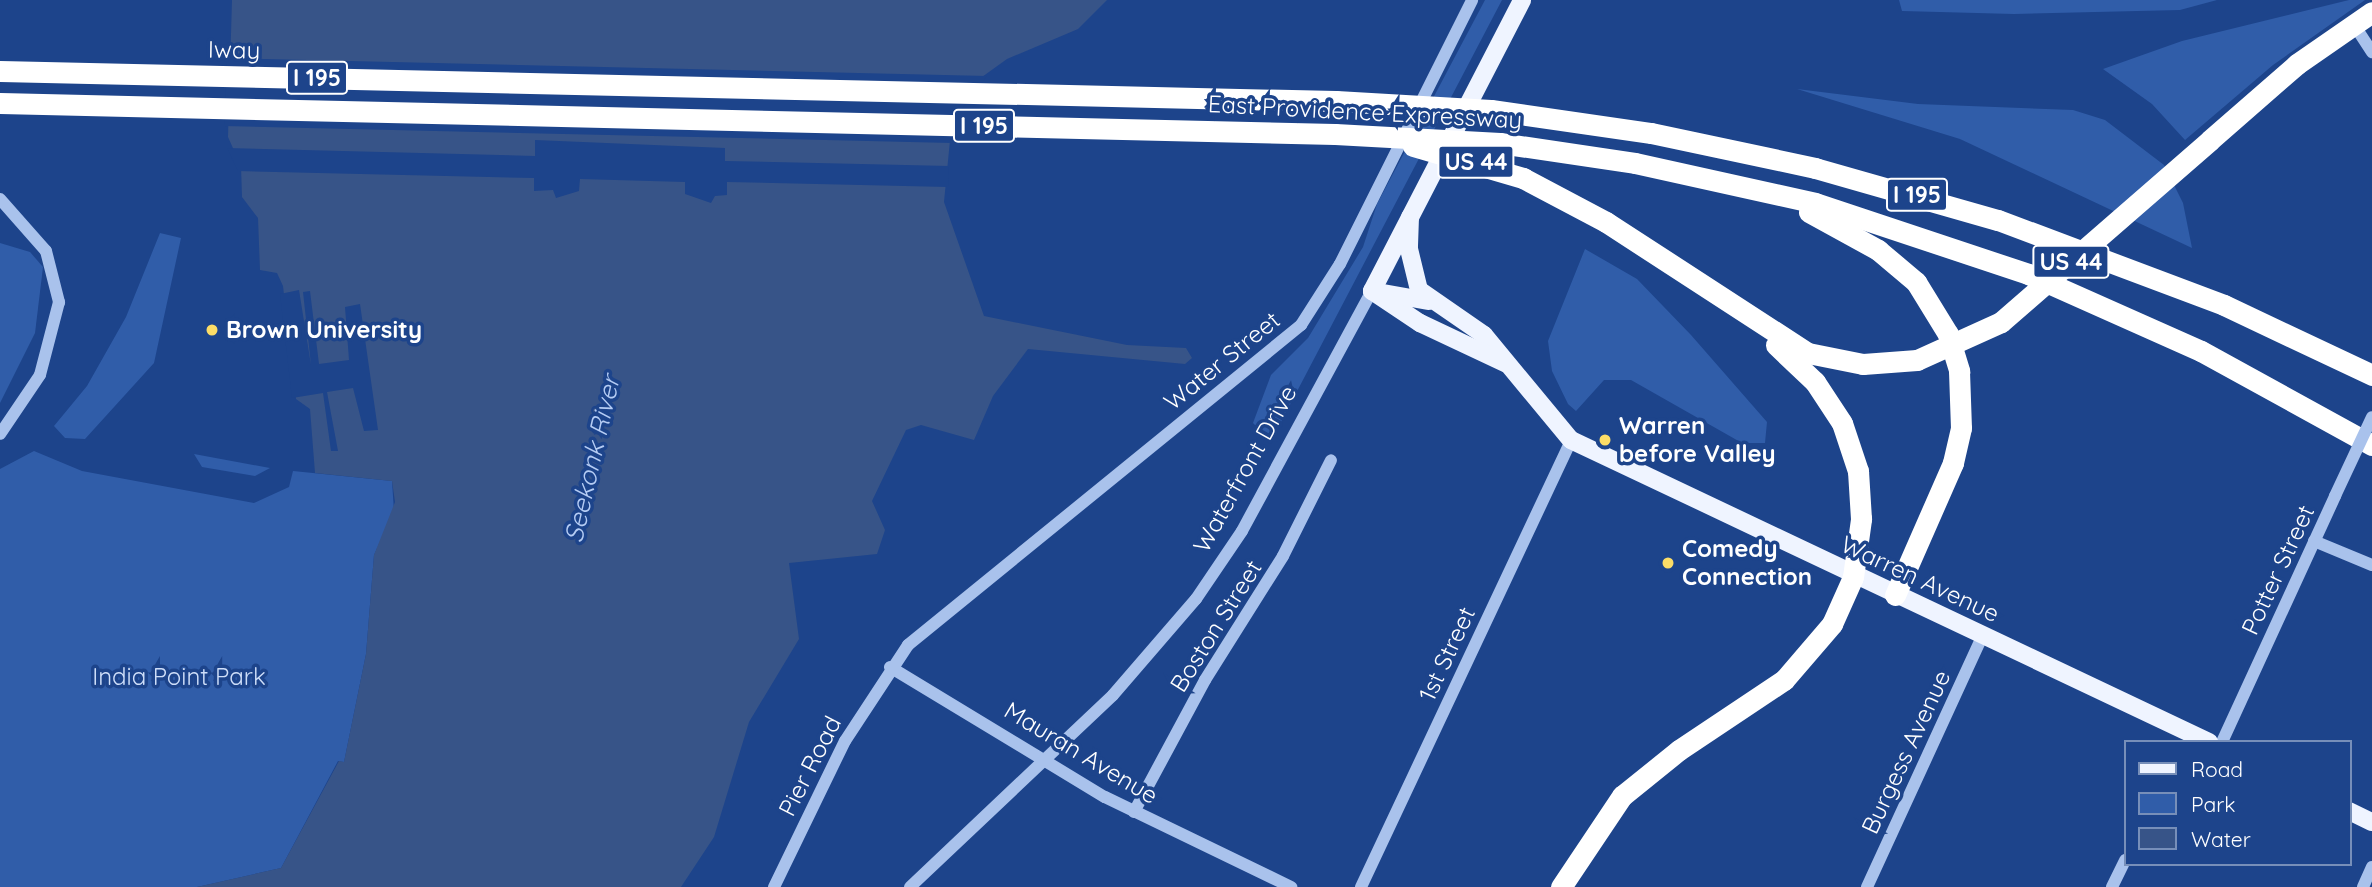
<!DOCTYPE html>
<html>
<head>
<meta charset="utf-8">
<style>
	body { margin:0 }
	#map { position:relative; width:2372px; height:887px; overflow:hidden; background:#1d448b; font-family:Quicksand,sans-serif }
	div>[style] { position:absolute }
	.green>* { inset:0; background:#305da9 }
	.water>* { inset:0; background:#375488 }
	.pier>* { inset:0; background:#1d448b }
	.minor>* { height:12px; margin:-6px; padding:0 6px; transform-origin:6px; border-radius:6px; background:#a9c2ec }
	.major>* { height:18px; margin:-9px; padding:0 9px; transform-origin:9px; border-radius:9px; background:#eff4ff }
	.highway>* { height:21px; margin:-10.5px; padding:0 10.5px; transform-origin:10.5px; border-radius:10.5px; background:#fff }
	.minor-bridge>* { height:12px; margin:-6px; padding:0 6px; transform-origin:6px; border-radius:6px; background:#a9c2ec }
	.highway-bridge>* { height:21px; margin:-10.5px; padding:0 10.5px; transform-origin:10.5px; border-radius:10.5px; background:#fff }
	.dots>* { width:19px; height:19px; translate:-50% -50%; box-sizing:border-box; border:4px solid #1d448b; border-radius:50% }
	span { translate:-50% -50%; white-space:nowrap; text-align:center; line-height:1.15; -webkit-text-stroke:7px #1d448b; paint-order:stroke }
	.shield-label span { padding:2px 5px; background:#1d448b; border:2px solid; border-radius:5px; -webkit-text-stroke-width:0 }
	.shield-label { font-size:23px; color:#fff; font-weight:700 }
	.street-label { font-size:24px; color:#fff }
	.poi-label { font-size:24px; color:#fff; font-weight:700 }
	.left { translate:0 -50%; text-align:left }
	.park-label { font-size:24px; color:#cedef9 }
	.water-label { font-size:26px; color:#b5ccf4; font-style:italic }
	.legend { position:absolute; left:2124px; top:740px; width:228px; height:126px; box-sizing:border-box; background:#1d448b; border:2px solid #778fb9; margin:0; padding:9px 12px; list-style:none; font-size:21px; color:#fff }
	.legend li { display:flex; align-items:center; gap:14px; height:35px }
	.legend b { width:35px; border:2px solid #778fb9 }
</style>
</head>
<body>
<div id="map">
	<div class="green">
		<div style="clip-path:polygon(1485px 0,1502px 0,1271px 441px,1253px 423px,1271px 375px,1308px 338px,1363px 247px,1377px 204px)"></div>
		<div style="clip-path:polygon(1899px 0,2217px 0,2180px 10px,2014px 14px,1902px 11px)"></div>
		<div style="clip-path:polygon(2349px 0,2365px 0,2273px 65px,2185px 140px,2152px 104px,2103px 69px,2182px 41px)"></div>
		<div style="clip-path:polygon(1797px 89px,1918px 104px,2073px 110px,2105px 120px,2164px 165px,2183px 203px,2192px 248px,1960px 139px)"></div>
		<div style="clip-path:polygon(160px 233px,181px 238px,154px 363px,85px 439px,65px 438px,54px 426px,87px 386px,126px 317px)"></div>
		<div style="clip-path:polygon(0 243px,30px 252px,43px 267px,35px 333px,0 403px)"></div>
		<div style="clip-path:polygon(1585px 249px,1637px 279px,1691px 335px,1767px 422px,1765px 443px,1742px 443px,1631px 380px,1604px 380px,1576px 411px,1568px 404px,1552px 371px,1548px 341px)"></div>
		<div style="clip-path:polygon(34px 451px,82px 471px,254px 503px,289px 487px,293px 471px,392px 481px,394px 511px,374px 555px,366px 654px,344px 762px,338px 761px,281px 868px,197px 887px,0 887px,0 469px)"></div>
		<div style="clip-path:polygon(194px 454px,270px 468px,255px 476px,202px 467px)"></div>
	</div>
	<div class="water">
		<div style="clip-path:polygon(232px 0,1107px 0,1078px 29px,1007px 59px,975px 82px,951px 130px,944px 202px,984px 316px,1127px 345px,1186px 348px,1192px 358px,1185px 364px,1028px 349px,993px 396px,974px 440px,921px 425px,906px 430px,872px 501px,885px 530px,877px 554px,789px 563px,799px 639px,749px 722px,714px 837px,681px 887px,197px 887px,281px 868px,339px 761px,344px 762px,366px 654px,374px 555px,395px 502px,392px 481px,315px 473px,310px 409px,296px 399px,283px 286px,277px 273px,260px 270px,258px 218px,242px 197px,241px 166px,228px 137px)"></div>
	</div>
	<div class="pier">
		<div style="clip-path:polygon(227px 58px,987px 76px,963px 107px,952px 143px,224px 126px)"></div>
		<div style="clip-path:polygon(535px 140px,725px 148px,725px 161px,949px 166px,948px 187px,727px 182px,727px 195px,715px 196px,711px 203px,685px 194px,685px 182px,580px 179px,579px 191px,556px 198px,553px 190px,534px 191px,534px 178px,238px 171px,227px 148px,535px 156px)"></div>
		<div style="clip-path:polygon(299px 290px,311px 365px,303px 292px,310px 291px,319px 364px,349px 360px,345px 307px,360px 304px,378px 430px,364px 431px,353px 388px,327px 392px,338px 451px,331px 451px,323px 393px,292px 398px,280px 294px)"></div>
	</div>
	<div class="minor">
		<div style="left:2353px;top:23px;width:35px;rotate:57deg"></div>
		<div style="left:0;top:199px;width:69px;rotate:48.5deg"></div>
		<div style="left:46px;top:251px;width:53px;rotate:75.7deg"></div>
		<div style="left:59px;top:302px;width:75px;rotate:104.6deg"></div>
		<div style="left:40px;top:375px;width:71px;rotate:124.1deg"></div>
		<div style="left:2314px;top:541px;width:63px;rotate:22.5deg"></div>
		<div style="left:890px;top:667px;width:251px;rotate:31.2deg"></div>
		<div style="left:1105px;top:797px;width:207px;rotate:25.8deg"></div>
		<div style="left:2222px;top:742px;width:271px;rotate:-65.3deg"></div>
		<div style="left:1134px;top:812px;width:150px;rotate:-61.7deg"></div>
		<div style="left:1205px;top:680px;width:146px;rotate:-57.8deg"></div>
		<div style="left:1283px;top:556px;width:107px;rotate:-63.4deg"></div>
		<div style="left:774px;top:887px;width:162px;rotate:-64.1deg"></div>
		<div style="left:845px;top:741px;width:115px;rotate:-56.7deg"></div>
		<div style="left:908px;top:645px;width:507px;rotate:-39.15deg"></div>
		<div style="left:1301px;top:325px;width:72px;rotate:-57.4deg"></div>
		<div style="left:1340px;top:264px;width:295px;rotate:-63.4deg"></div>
		<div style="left:910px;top:887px;width:279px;rotate:-43.4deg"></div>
		<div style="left:1113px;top:695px;width:127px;rotate:-49.2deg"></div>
		<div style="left:1196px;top:599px;width:82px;rotate:-55.9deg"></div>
		<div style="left:1242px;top:531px;width:273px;rotate:-61.6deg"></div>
		<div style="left:1361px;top:887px;width:494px;rotate:-64.8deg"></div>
		<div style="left:1867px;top:887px;width:277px;rotate:-65.3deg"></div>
		<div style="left:2112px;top:887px;width:30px;rotate:-64deg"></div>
		<div style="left:2363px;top:887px;width:22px;rotate:-66deg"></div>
	</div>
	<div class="major">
		<div style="left:1410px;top:217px;width:32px;rotate:92deg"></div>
		<div style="left:1409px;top:249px;width:42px;rotate:76.3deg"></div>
		<div style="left:1419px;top:290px;width:79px;rotate:34.7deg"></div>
		<div style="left:1484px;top:335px;width:136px;rotate:50.4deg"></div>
		<div style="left:1571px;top:440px;width:706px;rotate:25.33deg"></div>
		<div style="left:1372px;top:291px;width:327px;rotate:-62.7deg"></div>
		<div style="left:1372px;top:291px;width:58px;rotate:33.7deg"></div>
		<div style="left:1420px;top:323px;width:94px;rotate:25.2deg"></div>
		<div style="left:1372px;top:291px;width:57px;rotate:10.1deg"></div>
		<div style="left:2349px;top:811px;width:25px;rotate:26deg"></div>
	</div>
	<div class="highway">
		<div style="left:0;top:71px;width:1336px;rotate:1.29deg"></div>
		<div style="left:0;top:103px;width:1335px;rotate:1.33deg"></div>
		<div style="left:1651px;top:133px;width:168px;rotate:12deg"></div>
		<div style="left:1815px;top:168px;width:190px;rotate:15.9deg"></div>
		<div style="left:1998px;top:220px;width:241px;rotate:20.6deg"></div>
		<div style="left:2224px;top:305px;width:164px;rotate:25.3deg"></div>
		<div style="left:2210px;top:140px;width:116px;rotate:-41.1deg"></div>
		<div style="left:2297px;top:64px;width:91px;rotate:-34.7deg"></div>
		<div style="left:1635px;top:163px;width:184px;rotate:12.5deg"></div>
		<div style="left:1815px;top:203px;width:225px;rotate:18.4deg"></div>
		<div style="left:2028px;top:274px;width:189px;rotate:24deg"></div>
		<div style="left:2201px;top:351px;width:195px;rotate:28.8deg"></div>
		<div style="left:1809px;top:212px;width:79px;rotate:28.8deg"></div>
		<div style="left:1878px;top:250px;width:50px;rotate:40.1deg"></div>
		<div style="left:1916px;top:282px;width:61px;rotate:58.4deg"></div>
		<div style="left:1948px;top:334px;width:39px;rotate:73deg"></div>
		<div style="left:1959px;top:371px;width:57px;rotate:88deg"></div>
		<div style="left:1961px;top:428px;width:36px;rotate:103deg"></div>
		<div style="left:1953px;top:463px;width:144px;rotate:113.7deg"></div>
		<div style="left:1606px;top:222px;width:241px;rotate:33deg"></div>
		<div style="left:1808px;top:353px;width:56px;rotate:11.3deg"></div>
		<div style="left:1863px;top:364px;width:54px;rotate:-4.2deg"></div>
		<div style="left:1776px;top:345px;width:54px;rotate:43.5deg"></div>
		<div style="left:1815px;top:382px;width:49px;rotate:56.6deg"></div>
		<div style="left:1842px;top:423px;width:51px;rotate:71.6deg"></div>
		<div style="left:1858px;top:471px;width:48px;rotate:86.4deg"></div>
		<div style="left:1561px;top:887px;width:110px;rotate:-56.2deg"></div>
		<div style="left:1622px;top:796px;width:73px;rotate:-38.9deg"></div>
		<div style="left:1679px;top:750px;width:126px;rotate:-33.7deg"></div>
		<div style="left:1784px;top:680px;width:74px;rotate:-49.4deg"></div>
	</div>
	<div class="minor-bridge">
		<div style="left:2335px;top:496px;width:87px;rotate:-64.9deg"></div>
	</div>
	<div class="highway-bridge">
		<div style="left:1336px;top:101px;width:155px;rotate:3.3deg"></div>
		<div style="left:1491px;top:110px;width:162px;rotate:8.2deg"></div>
		<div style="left:1335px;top:134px;width:165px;rotate:3.1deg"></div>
		<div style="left:1500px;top:143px;width:136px;rotate:8.4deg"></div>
		<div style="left:1413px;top:146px;width:115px;rotate:16.2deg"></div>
		<div style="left:1523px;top:178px;width:94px;rotate:27.9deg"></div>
		<div style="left:1917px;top:360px;width:92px;rotate:-24.3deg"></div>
		<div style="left:2001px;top:322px;width:277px;rotate:-41deg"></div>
		<div style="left:1832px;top:624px;width:51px;rotate:-65.9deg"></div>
		<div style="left:1853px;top:577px;width:59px;rotate:-82.1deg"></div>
	</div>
	<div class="dots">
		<div style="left:212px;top:330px;background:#fcdd67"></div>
		<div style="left:1605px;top:440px;background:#fcdd67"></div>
		<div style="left:1668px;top:563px;background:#fcdd67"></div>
	</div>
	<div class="shield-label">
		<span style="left:317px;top:78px">I 195</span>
		<span style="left:984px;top:126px">I 195</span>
		<span style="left:1476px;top:162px">US 44</span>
		<span style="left:1917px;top:195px">I 195</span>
		<span style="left:2071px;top:262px">US 44</span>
	</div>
	<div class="street-label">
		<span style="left:234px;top:50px;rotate:1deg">Iway</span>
		<span style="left:1365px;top:112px;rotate:3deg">East Providence Expressway</span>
		<span style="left:1222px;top:361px;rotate:-39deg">Water Street</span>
		<span style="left:1245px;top:469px;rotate:-61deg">Waterfront Drive</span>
		<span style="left:2278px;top:570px;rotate:-65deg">Potter Street</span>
		<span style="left:1920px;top:579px;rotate:25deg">Warren Avenue</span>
		<span style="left:1216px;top:626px;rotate:-58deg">Boston Street</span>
		<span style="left:1447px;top:654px;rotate:-65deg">1st Street</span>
		<span style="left:1906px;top:752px;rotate:-65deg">Burgess Avenue</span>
		<span style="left:1081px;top:753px;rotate:31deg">Mauran Avenue</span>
		<span style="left:810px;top:766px;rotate:-63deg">Pier Road</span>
	</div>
	<div class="poi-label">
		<span class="left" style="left:226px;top:330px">Brown University</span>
		<span class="left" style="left:1619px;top:440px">Warren<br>before Valley</span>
		<span class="left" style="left:1682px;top:563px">Comedy<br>Connection</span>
	</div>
	<div class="park-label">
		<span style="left:179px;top:677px">India Point Park</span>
	</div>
	<div class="water-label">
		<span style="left:592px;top:459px;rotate:-77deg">Seekonk River</span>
	</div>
	<ul class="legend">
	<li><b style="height:9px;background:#eff4ff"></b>Road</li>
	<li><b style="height:19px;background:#305da9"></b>Park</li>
	<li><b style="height:19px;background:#375488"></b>Water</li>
	</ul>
</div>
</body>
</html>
